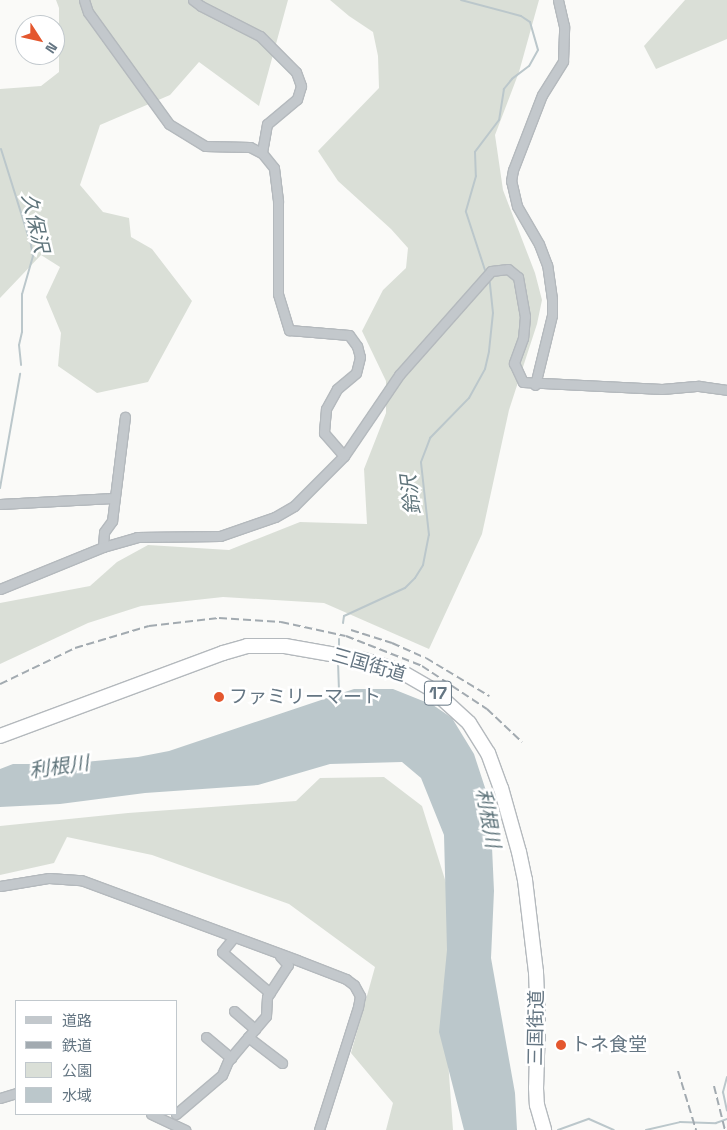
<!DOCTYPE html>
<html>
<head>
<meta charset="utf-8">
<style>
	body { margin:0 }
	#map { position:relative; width:727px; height:1130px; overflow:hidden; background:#fafaf8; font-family:"Space Grotesk","Noto Sans JP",sans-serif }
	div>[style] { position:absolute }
	.green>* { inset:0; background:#dadfd7 }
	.water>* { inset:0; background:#bbc7cb }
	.stream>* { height:2px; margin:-1px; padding:0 1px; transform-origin:1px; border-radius:1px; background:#bbc7cb }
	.roads { filter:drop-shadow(1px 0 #b4b9bd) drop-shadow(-1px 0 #b4b9bd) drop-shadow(0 1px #b4b9bd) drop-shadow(0 -1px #b4b9bd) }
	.minor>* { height:9px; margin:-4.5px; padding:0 4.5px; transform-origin:4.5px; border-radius:4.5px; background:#c3c8cc }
	.highway>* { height:14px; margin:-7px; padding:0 7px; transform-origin:7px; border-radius:7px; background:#fff }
	.rail>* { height:2px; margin-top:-1px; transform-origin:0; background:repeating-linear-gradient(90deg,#a2aab0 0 8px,transparent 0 12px) }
	.dots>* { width:14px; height:14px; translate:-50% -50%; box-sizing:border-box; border:2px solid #fff; border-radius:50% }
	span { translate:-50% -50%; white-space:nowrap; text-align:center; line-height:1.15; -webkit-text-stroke:5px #fff; paint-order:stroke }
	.shield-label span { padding:1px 4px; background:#fff; border:1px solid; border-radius:4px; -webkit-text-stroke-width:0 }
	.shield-label { font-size:18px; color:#657683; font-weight:700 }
	.street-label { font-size:19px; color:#657683 }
	.poi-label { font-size:19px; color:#657683 }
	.left { translate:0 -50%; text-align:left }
	.water-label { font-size:20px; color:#60757c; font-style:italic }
	.legend { position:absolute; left:15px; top:1000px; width:162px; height:115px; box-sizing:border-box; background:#fff; border:1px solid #c1c8cd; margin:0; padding:6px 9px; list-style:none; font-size:15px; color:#657683 }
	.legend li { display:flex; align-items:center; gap:10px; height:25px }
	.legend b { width:25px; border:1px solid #c1c8cd }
	.north { position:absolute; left:15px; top:15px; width:50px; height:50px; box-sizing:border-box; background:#fff; border:1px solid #c1c8cd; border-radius:50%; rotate:125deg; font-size:14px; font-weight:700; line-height:20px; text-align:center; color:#657683 }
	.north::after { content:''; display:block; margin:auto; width:18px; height:22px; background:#e4572e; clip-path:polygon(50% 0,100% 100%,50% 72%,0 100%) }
</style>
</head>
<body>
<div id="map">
	<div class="green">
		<div style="clip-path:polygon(56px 0,288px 0,259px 106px,199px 62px,170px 95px,100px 125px,80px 185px,103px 212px,129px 218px,131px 237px,152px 249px,192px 301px,148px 382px,97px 393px,58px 366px,61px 333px,46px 297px,60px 267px,41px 255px,0 298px,0 89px,41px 86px,59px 72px,59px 8px)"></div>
		<div style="clip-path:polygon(330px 0,539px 0,519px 72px,495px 135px,503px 190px,535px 273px,542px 300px,537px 324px,509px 410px,482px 534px,429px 649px,324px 603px,223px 597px,141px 606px,88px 623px,0 664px,0 603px,90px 586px,117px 562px,148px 545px,229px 550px,300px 522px,367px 524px,364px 469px,386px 413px,386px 381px,362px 331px,383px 290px,406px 268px,408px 248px,391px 229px,338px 181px,318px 151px,379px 88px,378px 56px,373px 32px,349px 16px)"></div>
		<div style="clip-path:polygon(685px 0,727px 0,727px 39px,656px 69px,644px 46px)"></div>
		<div style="clip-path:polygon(384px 777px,422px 806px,462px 934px,443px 990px,453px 1130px,386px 1130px,393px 1103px,351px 1053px,375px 967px,289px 904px,152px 855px,67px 837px,54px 863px,0 875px,0 826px,128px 813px,296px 801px,320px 778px)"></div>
	</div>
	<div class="water">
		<div style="clip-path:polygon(354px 689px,393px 689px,433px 705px,452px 718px,474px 754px,490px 803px,494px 891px,491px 958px,515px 1093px,517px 1130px,464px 1130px,439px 1032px,447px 950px,444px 835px,421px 778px,402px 762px,330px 764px,258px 785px,145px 793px,60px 804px,0 807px,0 769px,13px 764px,63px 764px,138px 757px,169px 751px)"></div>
	</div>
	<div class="stream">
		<div style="left:461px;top:0;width:62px;rotate:14.9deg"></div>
		<div style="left:521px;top:16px;width:11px;rotate:34deg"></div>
		<div style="left:530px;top:22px;width:29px;rotate:74deg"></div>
		<div style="left:538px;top:50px;width:18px;rotate:119deg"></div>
		<div style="left:529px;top:66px;width:21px;rotate:143deg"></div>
		<div style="left:512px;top:79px;width:13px;rotate:129deg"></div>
		<div style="left:504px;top:89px;width:31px;rotate:99deg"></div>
		<div style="left:499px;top:120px;width:40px;rotate:127deg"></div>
		<div style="left:475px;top:152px;width:24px;rotate:88deg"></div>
		<div style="left:476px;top:176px;width:37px;rotate:106deg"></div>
		<div style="left:466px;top:212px;width:61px;rotate:71.9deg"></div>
		<div style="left:1px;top:149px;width:101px;rotate:72.6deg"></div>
		<div style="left:31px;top:245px;width:11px;rotate:80deg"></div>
		<div style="left:33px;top:256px;width:40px;rotate:106deg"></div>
		<div style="left:22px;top:294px;width:38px;rotate:90deg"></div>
		<div style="left:22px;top:332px;width:13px;rotate:103deg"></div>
		<div style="left:19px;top:345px;width:20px;rotate:84deg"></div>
		<div style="left:0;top:488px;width:116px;rotate:-80deg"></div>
		<div style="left:343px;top:623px;width:7px;rotate:-82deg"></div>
		<div style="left:344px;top:616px;width:67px;rotate:-24.7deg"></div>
		<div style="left:405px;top:588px;width:14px;rotate:-45deg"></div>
		<div style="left:415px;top:578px;width:15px;rotate:-58deg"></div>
		<div style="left:423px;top:565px;width:31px;rotate:-79deg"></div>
		<div style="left:429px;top:535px;width:73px;rotate:-96.3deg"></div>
		<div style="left:421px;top:462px;width:26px;rotate:-69deg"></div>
		<div style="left:430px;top:438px;width:56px;rotate:-45.7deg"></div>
		<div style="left:469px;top:398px;width:33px;rotate:-61deg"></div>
		<div style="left:485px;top:369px;width:18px;rotate:-77deg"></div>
		<div style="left:489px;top:351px;width:38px;rotate:-84deg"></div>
		<div style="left:493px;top:313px;width:31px;rotate:-96deg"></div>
		<div style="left:339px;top:648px;width:9px;rotate:-90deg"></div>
		<div style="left:338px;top:662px;width:35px;rotate:88deg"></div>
		<div style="left:727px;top:1077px;width:16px;rotate:105deg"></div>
		<div style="left:723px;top:1092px;width:19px;rotate:78deg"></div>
		<div style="left:558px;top:1130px;width:33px;rotate:-20deg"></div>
		<div style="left:589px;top:1119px;width:27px;rotate:24deg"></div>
		<div style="left:646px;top:1130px;width:35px;rotate:-13deg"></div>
		<div style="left:680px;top:1122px;width:36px;rotate:2deg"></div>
		<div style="left:716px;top:1123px;width:12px;rotate:-20deg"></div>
	</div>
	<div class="roads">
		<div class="minor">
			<div style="left:84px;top:0;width:13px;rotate:72deg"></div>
			<div style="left:88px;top:12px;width:138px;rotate:54.1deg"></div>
			<div style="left:169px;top:124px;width:42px;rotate:31.4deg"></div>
			<div style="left:205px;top:146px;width:45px;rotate:1.3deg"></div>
			<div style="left:250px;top:147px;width:13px;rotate:27deg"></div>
			<div style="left:262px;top:153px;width:19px;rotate:51deg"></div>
			<div style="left:274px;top:168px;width:34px;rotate:83deg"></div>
			<div style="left:278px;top:202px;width:92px;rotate:90deg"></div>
			<div style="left:278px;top:294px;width:38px;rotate:73deg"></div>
			<div style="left:289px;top:330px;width:60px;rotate:4.8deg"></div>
			<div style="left:349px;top:335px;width:14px;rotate:54deg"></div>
			<div style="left:357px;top:346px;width:11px;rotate:75deg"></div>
			<div style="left:360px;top:357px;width:16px;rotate:104deg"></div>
			<div style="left:356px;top:373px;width:25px;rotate:140deg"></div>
			<div style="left:337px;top:389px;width:23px;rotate:119deg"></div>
			<div style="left:326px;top:409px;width:24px;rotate:95deg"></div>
			<div style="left:324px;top:433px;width:30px;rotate:49deg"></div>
			<div style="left:193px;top:0;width:10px;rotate:37deg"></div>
			<div style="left:201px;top:6px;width:66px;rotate:27deg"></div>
			<div style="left:260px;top:36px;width:51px;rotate:45deg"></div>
			<div style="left:296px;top:72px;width:15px;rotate:70deg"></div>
			<div style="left:301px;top:86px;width:14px;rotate:107deg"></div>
			<div style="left:297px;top:99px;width:39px;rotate:140deg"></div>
			<div style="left:267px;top:124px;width:29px;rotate:100deg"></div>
			<div style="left:535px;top:385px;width:72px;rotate:-76.3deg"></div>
			<div style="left:552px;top:315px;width:16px;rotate:-90deg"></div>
			<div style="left:552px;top:299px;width:34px;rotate:-98deg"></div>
			<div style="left:547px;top:265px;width:22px;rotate:-111deg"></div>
			<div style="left:539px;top:244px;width:44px;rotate:-120.1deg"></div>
			<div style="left:517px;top:206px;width:26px;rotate:-103deg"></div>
			<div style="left:511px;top:181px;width:11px;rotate:-80deg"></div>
			<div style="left:513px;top:170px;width:80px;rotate:-68.9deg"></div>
			<div style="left:542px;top:95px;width:40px;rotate:-58deg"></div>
			<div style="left:563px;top:61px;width:35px;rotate:-88deg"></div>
			<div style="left:564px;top:26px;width:27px;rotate:-103deg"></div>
			<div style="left:0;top:504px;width:113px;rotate:-3deg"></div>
			<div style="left:103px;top:547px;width:15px;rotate:-86deg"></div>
			<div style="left:104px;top:532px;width:14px;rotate:-54deg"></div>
			<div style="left:112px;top:521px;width:105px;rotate:-82.9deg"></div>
			<div style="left:0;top:589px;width:111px;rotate:-22.2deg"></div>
			<div style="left:103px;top:547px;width:35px;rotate:-16deg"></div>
			<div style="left:137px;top:537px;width:83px;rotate:-0.7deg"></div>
			<div style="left:220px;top:536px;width:58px;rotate:-19.1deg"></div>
			<div style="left:275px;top:517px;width:22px;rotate:-30deg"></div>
			<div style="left:294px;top:506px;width:71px;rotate:-45deg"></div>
			<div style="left:344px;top:456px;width:98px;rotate:-55.8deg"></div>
			<div style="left:399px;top:375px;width:139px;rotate:-48.5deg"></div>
			<div style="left:491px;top:271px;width:17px;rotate:-7deg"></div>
			<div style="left:508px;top:269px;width:13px;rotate:39deg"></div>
			<div style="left:518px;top:277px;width:40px;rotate:80deg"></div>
			<div style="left:525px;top:316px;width:22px;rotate:95deg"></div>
			<div style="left:523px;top:338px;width:27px;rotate:110deg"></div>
			<div style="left:514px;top:363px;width:21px;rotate:65deg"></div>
			<div style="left:523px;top:382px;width:139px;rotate:2.9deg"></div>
			<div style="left:662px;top:389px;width:37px;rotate:-5deg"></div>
			<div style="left:699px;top:386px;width:28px;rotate:8deg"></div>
			<div style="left:0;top:886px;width:50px;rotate:-9.3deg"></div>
			<div style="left:49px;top:878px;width:32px;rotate:4deg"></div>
			<div style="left:81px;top:880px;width:230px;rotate:20.3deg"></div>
			<div style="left:297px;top:960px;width:53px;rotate:21.2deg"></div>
			<div style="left:346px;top:979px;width:10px;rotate:37deg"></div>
			<div style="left:354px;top:985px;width:13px;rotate:61deg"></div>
			<div style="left:360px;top:996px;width:11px;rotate:100deg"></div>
			<div style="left:358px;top:1007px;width:129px;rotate:107.6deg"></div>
			<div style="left:234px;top:937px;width:19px;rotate:129deg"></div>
			<div style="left:222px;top:952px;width:63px;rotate:40.5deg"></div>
			<div style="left:234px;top:1011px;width:28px;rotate:41deg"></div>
			<div style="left:206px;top:1037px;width:33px;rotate:40deg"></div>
			<div style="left:248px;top:1037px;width:43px;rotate:37.4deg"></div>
			<div style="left:0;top:1098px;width:17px;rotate:-17deg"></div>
			<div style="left:151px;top:1114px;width:38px;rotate:25deg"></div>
			<div style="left:176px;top:1114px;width:60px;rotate:-40.3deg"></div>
			<div style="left:222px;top:1075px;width:15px;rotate:-67deg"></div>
			<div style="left:228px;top:1061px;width:59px;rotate:-49.8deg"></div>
			<div style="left:266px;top:1016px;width:19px;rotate:-87deg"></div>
			<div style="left:267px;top:997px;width:38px;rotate:-57deg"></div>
			<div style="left:288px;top:965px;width:12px;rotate:-132deg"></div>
		</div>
		<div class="highway">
			<div style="left:0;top:736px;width:238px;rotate:-20.4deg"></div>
			<div style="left:223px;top:653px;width:25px;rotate:-16deg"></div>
			<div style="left:247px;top:646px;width:38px"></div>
			<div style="left:285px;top:646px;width:80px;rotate:10deg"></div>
			<div style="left:364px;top:660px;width:38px;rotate:17deg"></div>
			<div style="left:400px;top:671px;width:39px;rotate:30deg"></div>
			<div style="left:434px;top:691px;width:47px;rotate:42.4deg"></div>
			<div style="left:469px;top:723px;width:36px;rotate:58deg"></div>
			<div style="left:488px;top:753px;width:37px;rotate:70deg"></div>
			<div style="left:501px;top:788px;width:66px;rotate:74.3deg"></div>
			<div style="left:519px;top:852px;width:29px;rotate:78deg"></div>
			<div style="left:525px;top:880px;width:93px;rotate:83.2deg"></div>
			<div style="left:536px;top:972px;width:50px;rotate:87.7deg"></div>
			<div style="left:538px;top:1022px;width:66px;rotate:91.7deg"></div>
			<div style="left:536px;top:1088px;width:17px;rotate:87deg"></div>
			<div style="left:537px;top:1105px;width:26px;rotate:74deg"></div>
		</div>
	</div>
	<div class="rail">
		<div style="left:351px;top:630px;width:43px;rotate:17.6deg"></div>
		<div style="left:392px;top:643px;width:37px;rotate:24deg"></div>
		<div style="left:426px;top:658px;width:74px;rotate:31.1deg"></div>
		<div style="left:0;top:684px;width:83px;rotate:-25.6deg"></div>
		<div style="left:75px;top:648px;width:77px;rotate:-16.6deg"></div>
		<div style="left:149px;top:626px;width:70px;rotate:-6.5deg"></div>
		<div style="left:219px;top:618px;width:62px;rotate:3.7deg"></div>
		<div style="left:281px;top:622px;width:66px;rotate:12.2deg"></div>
		<div style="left:346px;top:636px;width:82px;rotate:21.5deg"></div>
		<div style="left:422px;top:666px;width:78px;rotate:33.5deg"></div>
		<div style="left:487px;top:709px;width:48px;rotate:43.3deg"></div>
		<div style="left:678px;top:1071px;width:62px;rotate:73deg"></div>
		<div style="left:714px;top:1086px;width:45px;rotate:76deg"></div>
	</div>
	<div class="dots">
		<div style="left:219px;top:697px;background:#e4572e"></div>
		<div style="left:561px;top:1045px;background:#e4572e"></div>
	</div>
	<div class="shield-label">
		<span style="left:438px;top:693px">17</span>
	</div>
	<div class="street-label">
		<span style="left:369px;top:665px;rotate:16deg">三国街道</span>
		<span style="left:536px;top:1028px;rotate:-89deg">三国街道</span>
	</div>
	<div class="poi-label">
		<span class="left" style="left:229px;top:697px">ファミリーマート</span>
		<span class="left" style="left:571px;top:1045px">トネ食堂</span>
	</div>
	<div class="water-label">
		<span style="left:35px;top:223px;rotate:77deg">久保沢</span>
		<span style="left:411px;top:495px;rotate:-97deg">鈴沢</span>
		<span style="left:59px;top:767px;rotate:-8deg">利根川</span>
		<span style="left:488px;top:818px;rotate:80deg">利根川</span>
	</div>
	<ul class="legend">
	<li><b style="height:6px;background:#c3c8cc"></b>道路</li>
	<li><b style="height:6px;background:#a2aab0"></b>鉄道</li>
	<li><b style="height:14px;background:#dadfd7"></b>公園</li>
	<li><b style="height:14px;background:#bbc7cb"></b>水域</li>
	</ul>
	<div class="north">N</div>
</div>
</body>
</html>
